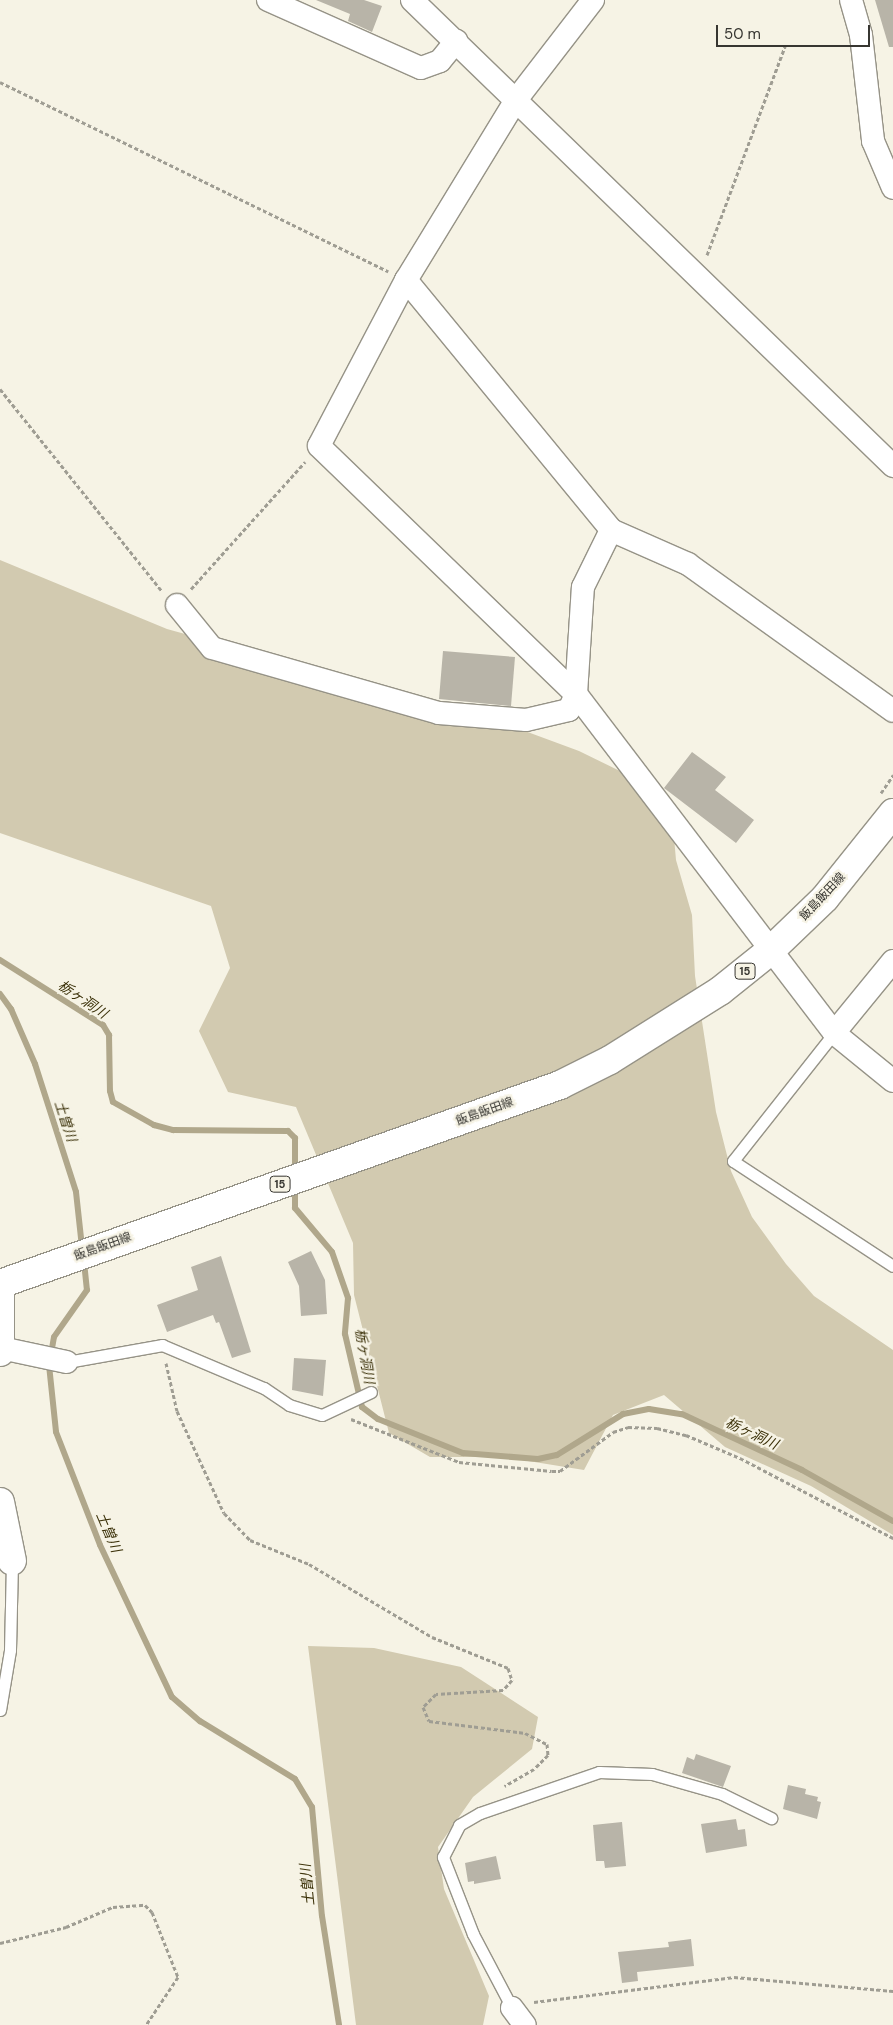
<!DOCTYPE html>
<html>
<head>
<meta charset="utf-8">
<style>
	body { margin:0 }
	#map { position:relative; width:893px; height:2025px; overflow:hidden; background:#f6f3e5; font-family:"DM Sans","Noto Sans JP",sans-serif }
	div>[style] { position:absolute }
	.green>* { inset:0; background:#d2cab0 }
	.stream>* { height:6px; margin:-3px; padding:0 3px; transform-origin:3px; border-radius:3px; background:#b0a78b }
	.building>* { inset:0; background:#b8b4a8 }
	.path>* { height:3px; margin-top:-1.5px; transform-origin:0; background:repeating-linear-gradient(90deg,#9f9d93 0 4px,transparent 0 6.5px) }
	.roads { filter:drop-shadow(1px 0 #969387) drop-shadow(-1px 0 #969387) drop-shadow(0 1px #969387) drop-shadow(0 -1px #969387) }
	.service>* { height:11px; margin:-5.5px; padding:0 5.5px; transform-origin:5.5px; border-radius:5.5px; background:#fff }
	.minor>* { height:22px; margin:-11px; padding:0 11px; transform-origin:11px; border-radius:11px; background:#fff }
	.tertiary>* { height:28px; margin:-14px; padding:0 14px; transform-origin:14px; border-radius:14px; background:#fff }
	.primary>* { height:28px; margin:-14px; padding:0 14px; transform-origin:14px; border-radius:14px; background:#fff }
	span { translate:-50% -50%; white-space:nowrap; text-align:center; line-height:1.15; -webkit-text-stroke:4.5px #f6f3e5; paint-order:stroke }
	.shield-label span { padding:1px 4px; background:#f6f3e5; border:1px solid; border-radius:4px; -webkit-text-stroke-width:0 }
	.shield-label { font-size:11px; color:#373631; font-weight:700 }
	.street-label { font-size:12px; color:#373631 }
	.water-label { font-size:14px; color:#3b3109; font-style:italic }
	.scale { position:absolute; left:716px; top:25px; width:154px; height:22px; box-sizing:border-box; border:2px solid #373631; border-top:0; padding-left:6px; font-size:15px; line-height:18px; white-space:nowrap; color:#373631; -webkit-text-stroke:4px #f6f3e5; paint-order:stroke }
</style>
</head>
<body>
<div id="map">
	<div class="green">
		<div style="clip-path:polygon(0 560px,167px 629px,495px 720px,579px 751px,624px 773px,672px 815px,676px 860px,692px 915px,695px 976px,716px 1112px,731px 1171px,752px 1217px,786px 1264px,814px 1296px,893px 1350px,893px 1535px,811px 1486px,725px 1447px,664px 1395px,613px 1415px,584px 1470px,503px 1457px,430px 1457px,389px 1433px,354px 1295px,353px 1243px,296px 1107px,228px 1092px,199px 1031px,230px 968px,211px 906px,0 833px)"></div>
		<div style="clip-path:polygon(308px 1646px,374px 1648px,461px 1667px,538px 1717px,532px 1749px,473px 1797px,438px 1847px,444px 1889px,489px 1996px,483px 2025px,356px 2025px)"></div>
	</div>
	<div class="stream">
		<div style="left:0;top:960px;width:122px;rotate:32.3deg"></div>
		<div style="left:103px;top:1025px;width:12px;rotate:59deg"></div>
		<div style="left:109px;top:1035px;width:56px;rotate:89deg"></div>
		<div style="left:110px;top:1091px;width:11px;rotate:75deg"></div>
		<div style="left:113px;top:1102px;width:47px;rotate:29.3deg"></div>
		<div style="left:154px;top:1125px;width:20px;rotate:15deg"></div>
		<div style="left:173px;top:1130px;width:115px;rotate:0.5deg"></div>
		<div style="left:288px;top:1131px;width:10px;rotate:45deg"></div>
		<div style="left:295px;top:1138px;width:34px;rotate:90deg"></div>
		<div style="left:0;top:994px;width:19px;rotate:54deg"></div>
		<div style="left:11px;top:1009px;width:60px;rotate:66.4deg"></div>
		<div style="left:35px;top:1064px;width:134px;rotate:72.2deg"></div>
		<div style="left:76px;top:1192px;width:55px;rotate:83.8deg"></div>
		<div style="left:295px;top:1187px;width:21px;rotate:90deg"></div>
		<div style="left:295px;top:1208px;width:57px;rotate:49.9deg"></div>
		<div style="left:332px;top:1252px;width:49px;rotate:70.8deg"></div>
		<div style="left:348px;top:1298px;width:36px;rotate:95deg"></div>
		<div style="left:345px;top:1334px;width:75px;rotate:76.9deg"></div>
		<div style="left:362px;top:1407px;width:20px;rotate:37deg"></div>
		<div style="left:378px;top:1419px;width:92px;rotate:21.8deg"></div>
		<div style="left:463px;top:1453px;width:75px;rotate:4.6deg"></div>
		<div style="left:538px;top:1459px;width:19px;rotate:-12deg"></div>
		<div style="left:557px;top:1455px;width:78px;rotate:-31.8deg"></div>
		<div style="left:623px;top:1414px;width:26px;rotate:-11deg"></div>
		<div style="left:649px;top:1409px;width:33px;rotate:9deg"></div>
		<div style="left:682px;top:1414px;width:132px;rotate:25deg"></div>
		<div style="left:802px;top:1470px;width:104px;rotate:29.3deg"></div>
		<div style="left:84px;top:1262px;width:28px;rotate:84deg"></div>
		<div style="left:87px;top:1290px;width:57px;rotate:125.1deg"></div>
		<div style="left:54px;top:1337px;width:28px;rotate:100deg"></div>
		<div style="left:49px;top:1365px;width:67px;rotate:84deg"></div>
		<div style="left:56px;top:1432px;width:121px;rotate:68.7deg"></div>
		<div style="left:100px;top:1545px;width:168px;rotate:64.7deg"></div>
		<div style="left:172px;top:1697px;width:37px;rotate:41deg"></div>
		<div style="left:200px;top:1721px;width:111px;rotate:31.4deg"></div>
		<div style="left:295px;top:1779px;width:33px;rotate:59deg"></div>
		<div style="left:312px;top:1807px;width:109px;rotate:84.8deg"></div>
		<div style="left:322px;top:1916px;width:110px;rotate:81.1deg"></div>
	</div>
	<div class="building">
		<div style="clip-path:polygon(316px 0,364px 0,382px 6px,372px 32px,348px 21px,350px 14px)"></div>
		<div style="clip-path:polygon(875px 0,893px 0,893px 47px,889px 47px)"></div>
		<div style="clip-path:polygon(443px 651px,515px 657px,511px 706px,439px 699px)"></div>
		<div style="clip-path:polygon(692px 752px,726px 777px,715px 790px,754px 820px,736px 843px,664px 788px)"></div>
		<div style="clip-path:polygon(311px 1251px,325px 1280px,327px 1314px,301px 1316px,299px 1286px,288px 1262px)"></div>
		<div style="clip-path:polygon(221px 1256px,251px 1352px,232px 1358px,219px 1322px,216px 1323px,213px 1315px,167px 1332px,157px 1305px,198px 1290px,191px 1267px)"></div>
		<div style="clip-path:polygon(294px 1358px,326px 1360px,323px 1396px,292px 1390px)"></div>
		<div style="clip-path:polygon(696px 1754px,731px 1766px,723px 1787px,682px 1773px,687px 1757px,694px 1760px)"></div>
		<div style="clip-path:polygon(788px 1785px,806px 1789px,805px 1794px,818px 1797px,817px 1801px,821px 1802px,817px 1819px,783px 1809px)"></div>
		<div style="clip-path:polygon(736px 1819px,738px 1830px,745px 1829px,747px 1846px,706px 1853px,701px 1824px)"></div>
		<div style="clip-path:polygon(622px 1822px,626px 1866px,605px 1868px,604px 1861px,596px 1861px,593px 1825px)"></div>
		<div style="clip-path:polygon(496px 1856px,501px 1879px,474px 1884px,474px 1881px,468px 1882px,465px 1863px)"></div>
		<div style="clip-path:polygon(691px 1939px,694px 1966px,637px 1972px,638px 1981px,622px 1983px,618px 1952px,669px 1947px,668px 1942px)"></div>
	</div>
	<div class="path">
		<div style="left:0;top:82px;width:432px;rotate:26deg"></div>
		<div style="left:707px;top:255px;width:223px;rotate:-69.5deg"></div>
		<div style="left:0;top:389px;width:259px;rotate:51.3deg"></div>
		<div style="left:191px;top:589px;width:171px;rotate:-48.1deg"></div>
		<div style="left:881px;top:793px;width:22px;rotate:-56deg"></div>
		<div style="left:166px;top:1363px;width:49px;rotate:77.1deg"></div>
		<div style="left:177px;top:1411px;width:112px;rotate:65.3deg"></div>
		<div style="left:224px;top:1513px;width:37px;rotate:46deg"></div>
		<div style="left:250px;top:1540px;width:64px;rotate:22.1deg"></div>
		<div style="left:309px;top:1564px;width:143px;rotate:30.7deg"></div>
		<div style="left:432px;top:1637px;width:82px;rotate:22.2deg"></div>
		<div style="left:508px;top:1668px;width:13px;rotate:72deg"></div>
		<div style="left:512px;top:1680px;width:13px;rotate:132deg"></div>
		<div style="left:503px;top:1690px;width:67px;rotate:176.6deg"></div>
		<div style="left:436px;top:1694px;width:18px;rotate:135deg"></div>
		<div style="left:423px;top:1707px;width:15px;rotate:67deg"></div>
		<div style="left:429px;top:1721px;width:97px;rotate:7.1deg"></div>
		<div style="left:525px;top:1733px;width:25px;rotate:27deg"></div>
		<div style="left:547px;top:1744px;width:11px;rotate:85deg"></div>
		<div style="left:548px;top:1755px;width:20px;rotate:135deg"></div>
		<div style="left:534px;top:1769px;width:34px;rotate:150deg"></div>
		<div style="left:351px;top:1419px;width:116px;rotate:21.7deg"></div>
		<div style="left:459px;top:1462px;width:93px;rotate:5.5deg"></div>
		<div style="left:552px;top:1471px;width:8px"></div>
		<div style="left:560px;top:1471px;width:66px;rotate:-36.3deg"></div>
		<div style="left:613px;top:1432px;width:16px;rotate:-18deg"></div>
		<div style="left:628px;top:1427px;width:29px;rotate:2deg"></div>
		<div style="left:657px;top:1428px;width:30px;rotate:14deg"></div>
		<div style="left:686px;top:1435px;width:59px;rotate:23.1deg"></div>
		<div style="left:740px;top:1458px;width:173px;rotate:27.6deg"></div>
		<div style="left:0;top:1943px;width:68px;rotate:-13.6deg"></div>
		<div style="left:66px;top:1927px;width:51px;rotate:-23.1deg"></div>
		<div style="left:113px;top:1907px;width:32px;rotate:-4deg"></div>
		<div style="left:145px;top:1905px;width:10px;rotate:45deg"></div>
		<div style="left:152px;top:1912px;width:70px;rotate:68.2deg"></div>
		<div style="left:178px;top:1977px;width:58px;rotate:123.7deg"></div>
		<div style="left:534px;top:2002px;width:202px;rotate:-7.1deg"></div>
		<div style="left:734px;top:1977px;width:160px;rotate:5deg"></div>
	</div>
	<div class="roads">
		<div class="service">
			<div style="left:834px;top:1033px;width:163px;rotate:128.3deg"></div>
			<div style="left:733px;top:1161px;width:191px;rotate:33.3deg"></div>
			<div style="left:67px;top:1362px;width:97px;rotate:-10.1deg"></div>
			<div style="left:162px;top:1345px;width:111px;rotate:22.9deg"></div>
			<div style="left:264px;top:1388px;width:30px;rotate:34deg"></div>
			<div style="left:289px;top:1405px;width:34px;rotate:17deg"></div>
			<div style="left:322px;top:1415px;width:54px;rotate:-25.1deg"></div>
			<div style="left:0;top:1710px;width:61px;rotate:-80.5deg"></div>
			<div style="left:10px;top:1650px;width:89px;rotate:-88.7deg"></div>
			<div style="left:512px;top:2008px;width:84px;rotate:-117.8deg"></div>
			<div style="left:473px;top:1934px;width:83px;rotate:-111.3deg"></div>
			<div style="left:443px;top:1857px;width:36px;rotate:-63deg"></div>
			<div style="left:459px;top:1825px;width:24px;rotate:-30deg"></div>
			<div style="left:480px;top:1813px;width:126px;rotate:-19deg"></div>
			<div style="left:599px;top:1772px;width:53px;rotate:2.2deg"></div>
			<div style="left:652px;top:1774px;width:73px;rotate:15.9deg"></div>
			<div style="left:722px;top:1794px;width:55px;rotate:26.1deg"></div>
		</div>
		<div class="minor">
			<div style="left:268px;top:0;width:167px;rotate:24deg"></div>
			<div style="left:421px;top:68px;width:20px;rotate:-20deg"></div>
			<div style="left:440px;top:61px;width:26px;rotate:-51deg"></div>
			<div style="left:412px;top:0;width:670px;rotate:44.09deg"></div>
			<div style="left:593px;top:0;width:126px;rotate:127.6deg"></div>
			<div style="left:516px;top:100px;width:211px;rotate:121.4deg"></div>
			<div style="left:406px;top:280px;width:187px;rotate:117.7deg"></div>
			<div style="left:319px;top:446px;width:357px;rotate:44deg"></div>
			<div style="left:576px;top:694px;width:426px;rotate:52.7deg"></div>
			<div style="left:834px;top:1033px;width:76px;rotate:39.1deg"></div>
			<div style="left:851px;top:0;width:36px;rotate:74deg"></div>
			<div style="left:861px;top:35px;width:107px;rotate:83.5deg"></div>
			<div style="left:873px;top:141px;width:51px;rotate:66.9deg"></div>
			<div style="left:406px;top:280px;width:323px;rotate:50.6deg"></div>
			<div style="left:611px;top:530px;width:84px;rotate:23.8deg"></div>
			<div style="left:688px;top:564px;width:252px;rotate:35.6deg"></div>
			<div style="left:177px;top:605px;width:55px;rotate:50.9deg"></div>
			<div style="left:212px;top:648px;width:236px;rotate:16deg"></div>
			<div style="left:439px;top:713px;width:87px;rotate:4.6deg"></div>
			<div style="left:526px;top:720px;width:44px;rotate:-13.1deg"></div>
			<div style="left:569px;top:710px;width:17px;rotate:-66deg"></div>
			<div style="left:576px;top:694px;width:107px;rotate:-86.3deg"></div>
			<div style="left:583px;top:587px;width:64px;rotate:-63.8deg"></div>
			<div style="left:834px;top:1033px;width:93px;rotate:-50.7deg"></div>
			<div style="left:1px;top:1348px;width:67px;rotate:12deg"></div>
			<div style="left:512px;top:2008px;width:21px;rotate:53deg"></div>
		</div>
		<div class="tertiary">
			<div style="left:0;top:1285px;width:67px;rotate:90deg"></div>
			<div style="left:0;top:1502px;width:60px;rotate:78.5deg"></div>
		</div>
		<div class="primary">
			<div style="left:0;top:1284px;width:594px;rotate:-19.56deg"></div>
			<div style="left:560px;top:1085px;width:56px;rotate:-26.6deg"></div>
			<div style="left:610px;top:1060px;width:130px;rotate:-32.1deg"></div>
			<div style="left:720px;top:991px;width:64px;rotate:-38.7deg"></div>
			<div style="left:770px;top:951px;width:76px;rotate:-43.9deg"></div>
			<div style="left:825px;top:898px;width:109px;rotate:-51.3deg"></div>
		</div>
	</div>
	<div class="shield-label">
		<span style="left:745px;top:971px">15</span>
		<span style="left:280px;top:1184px">15</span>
	</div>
	<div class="street-label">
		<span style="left:823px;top:897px;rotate:-47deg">飯島飯田線</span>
		<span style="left:485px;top:1112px;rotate:-20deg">飯島飯田線</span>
		<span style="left:103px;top:1247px;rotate:-20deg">飯島飯田線</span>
	</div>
	<div class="water-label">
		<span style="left:83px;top:999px;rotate:34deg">栃ヶ洞川</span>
		<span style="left:66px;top:1121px;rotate:72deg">土曽川</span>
		<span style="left:365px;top:1356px;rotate:80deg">栃ヶ洞川</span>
		<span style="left:752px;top:1433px;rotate:25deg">栃ヶ洞川</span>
		<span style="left:109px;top:1532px;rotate:67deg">土曽川</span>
		<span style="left:307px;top:1885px;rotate:-96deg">土曽川</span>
	</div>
	<div class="scale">50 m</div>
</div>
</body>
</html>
